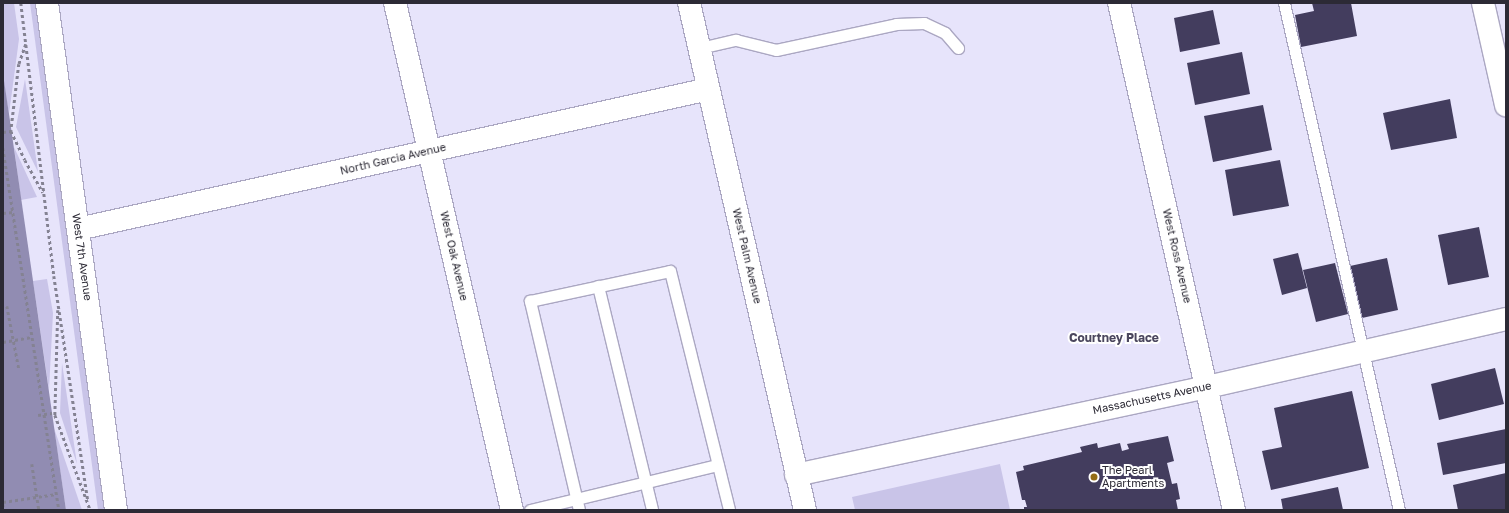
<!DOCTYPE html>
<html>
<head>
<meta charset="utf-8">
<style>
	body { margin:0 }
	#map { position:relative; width:1509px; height:513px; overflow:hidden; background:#e7e4fb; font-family:"Golos Text",sans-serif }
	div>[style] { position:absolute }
	.green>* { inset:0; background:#c9c4e8 }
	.water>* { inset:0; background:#918cb2 }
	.building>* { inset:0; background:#433d5e }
	.path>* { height:2.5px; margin-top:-1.25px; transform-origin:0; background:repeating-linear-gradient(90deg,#848292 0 3px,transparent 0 6px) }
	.roads { filter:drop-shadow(1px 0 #aba7c2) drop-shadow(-1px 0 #aba7c2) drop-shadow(0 1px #aba7c2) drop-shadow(0 -1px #aba7c2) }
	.service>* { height:11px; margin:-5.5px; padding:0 5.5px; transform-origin:5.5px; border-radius:5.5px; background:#fff }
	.minor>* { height:22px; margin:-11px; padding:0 11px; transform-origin:11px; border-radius:11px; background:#fff }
	.tertiary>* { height:22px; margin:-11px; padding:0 11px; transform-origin:11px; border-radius:11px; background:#fff }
	.dots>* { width:11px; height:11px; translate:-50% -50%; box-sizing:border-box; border:2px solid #fff; border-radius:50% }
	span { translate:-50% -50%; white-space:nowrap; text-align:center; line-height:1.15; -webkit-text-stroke:4px #fff; paint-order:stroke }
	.street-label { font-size:11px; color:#2c2a35 }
	.poi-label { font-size:11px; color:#2c2a35 }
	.left { translate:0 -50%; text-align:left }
	.neighbourhood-label { font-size:12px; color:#4b475e; font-weight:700 }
	.frame { position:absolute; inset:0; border:4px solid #2c2a35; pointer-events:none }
</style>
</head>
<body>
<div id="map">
	<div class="green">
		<div style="clip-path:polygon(3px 3px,14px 3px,19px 39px,9px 114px,3px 77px)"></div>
		<div style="clip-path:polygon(30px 3px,37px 3px,105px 510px,98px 510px)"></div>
		<div style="clip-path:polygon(25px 79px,38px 172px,16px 127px)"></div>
		<div style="clip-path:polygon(14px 147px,37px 197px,21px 200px)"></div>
		<div style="clip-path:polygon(47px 279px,53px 313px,49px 390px,33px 281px)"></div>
		<div style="clip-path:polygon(62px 363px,77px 464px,60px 413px)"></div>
		<div style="clip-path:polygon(54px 428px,82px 510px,66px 510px)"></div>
		<div style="clip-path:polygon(1000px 464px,1010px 510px,855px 510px,852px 497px)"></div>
	</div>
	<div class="water">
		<div style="clip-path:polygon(3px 74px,9px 114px,66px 510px,3px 510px)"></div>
	</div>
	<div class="building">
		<div style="clip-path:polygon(1312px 3px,1351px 3px,1357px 36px,1301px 47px,1295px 15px,1314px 11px)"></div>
		<div style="clip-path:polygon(1213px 10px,1220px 44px,1180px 52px,1174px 18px)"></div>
		<div style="clip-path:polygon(1242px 52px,1250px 94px,1195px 105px,1187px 63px)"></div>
		<div style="clip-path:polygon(1450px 99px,1457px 138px,1391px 150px,1383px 113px)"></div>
		<div style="clip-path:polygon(1263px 105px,1272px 150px,1213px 162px,1204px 116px)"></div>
		<div style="clip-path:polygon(1280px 160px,1289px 206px,1233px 216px,1225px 170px)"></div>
		<div style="clip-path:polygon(1479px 227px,1489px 277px,1448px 285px,1438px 235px)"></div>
		<div style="clip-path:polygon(1298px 253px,1307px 288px,1282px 295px,1273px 259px)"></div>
		<div style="clip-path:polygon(1387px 258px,1398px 310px,1362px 318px,1350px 266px)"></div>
		<div style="clip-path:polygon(1335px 263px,1348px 314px,1316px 322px,1303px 270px)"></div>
		<div style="clip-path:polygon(1495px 368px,1504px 404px,1439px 420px,1431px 384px)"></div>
		<div style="clip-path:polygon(1352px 391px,1369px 468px,1271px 490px,1262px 451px,1282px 447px,1274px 408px)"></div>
		<div style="clip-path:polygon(1506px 429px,1506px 463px,1443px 475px,1437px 443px)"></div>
		<div style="clip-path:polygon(1168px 436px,1174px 461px,1167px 463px,1172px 484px,1177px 483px,1180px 499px,1176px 500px,1178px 510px,1024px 510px,1024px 507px,1027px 507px,1025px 500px,1022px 500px,1016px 472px,1024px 470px,1023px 466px,1082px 452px,1080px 447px,1097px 443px,1098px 448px,1120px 443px,1122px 451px,1129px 449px,1127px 444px)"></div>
		<div style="clip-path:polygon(1506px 473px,1506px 509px,1458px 510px,1453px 485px)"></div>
		<div style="clip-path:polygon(1338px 487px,1343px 510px,1283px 510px,1281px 499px)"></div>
	</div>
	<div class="path">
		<div style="left:21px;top:3px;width:275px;rotate:83.1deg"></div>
		<div style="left:54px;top:276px;width:227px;rotate:81.4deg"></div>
		<div style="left:26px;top:44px;width:21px;rotate:109deg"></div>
		<div style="left:19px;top:64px;width:67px;rotate:96.8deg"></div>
		<div style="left:11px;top:131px;width:32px;rotate:64deg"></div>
		<div style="left:25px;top:160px;width:37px;rotate:61deg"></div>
		<div style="left:3px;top:132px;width:8px;rotate:-7deg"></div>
		<div style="left:3px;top:148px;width:366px;rotate:81.2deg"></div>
		<div style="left:3px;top:213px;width:10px;rotate:-6deg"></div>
		<div style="left:7px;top:306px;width:64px;rotate:79.2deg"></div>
		<div style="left:58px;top:310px;width:105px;rotate:91.6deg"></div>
		<div style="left:55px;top:415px;width:100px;rotate:69.6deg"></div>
		<div style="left:3px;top:342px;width:29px;rotate:-10deg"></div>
		<div style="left:38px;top:415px;width:14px;rotate:-8deg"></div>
		<div style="left:32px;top:464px;width:47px;rotate:81.3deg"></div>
		<div style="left:3px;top:502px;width:54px;rotate:-8.6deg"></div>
		<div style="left:3px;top:504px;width:6px;rotate:81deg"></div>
	</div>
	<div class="roads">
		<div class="service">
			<div style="left:1284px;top:3px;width:520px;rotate:77.22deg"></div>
			<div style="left:700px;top:48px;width:37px;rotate:-13deg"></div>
			<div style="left:736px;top:40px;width:41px;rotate:14deg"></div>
			<div style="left:776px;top:50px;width:123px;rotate:-12.2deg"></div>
			<div style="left:896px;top:24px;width:28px;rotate:-2deg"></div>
			<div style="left:924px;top:23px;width:23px;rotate:25deg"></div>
			<div style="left:945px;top:33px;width:20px;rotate:49deg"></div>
			<div style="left:598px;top:286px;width:230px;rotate:76.4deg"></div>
			<div style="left:530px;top:510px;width:193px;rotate:-13.5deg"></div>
			<div style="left:579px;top:510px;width:215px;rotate:-103.2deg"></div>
			<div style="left:530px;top:301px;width:143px;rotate:-12.1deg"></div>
			<div style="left:670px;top:271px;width:246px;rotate:76.1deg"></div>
		</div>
		<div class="minor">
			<div style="left:47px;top:3px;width:512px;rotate:82.25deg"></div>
			<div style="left:395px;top:3px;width:520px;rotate:77.01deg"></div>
			<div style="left:1119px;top:3px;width:520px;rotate:77.22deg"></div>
			<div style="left:1483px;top:3px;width:105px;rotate:77.3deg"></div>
			<div style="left:78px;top:229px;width:646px;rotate:-12.51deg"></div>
			<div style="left:796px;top:475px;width:420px;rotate:-12.1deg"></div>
			<div style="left:1207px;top:387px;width:307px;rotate:-12.8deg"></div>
		</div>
		<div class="tertiary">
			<div style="left:689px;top:3px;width:520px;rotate:77.11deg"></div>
		</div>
	</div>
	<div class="dots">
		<div style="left:1094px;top:477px;background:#946d16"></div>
	</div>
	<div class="street-label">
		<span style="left:393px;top:159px;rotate:-13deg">North Garcia Avenue</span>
		<span style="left:454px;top:256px;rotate:77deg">West Oak Avenue</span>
		<span style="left:747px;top:256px;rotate:77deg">West Palm Avenue</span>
		<span style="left:1177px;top:256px;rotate:77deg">West Ross Avenue</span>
		<span style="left:82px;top:257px;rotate:82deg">West 7th Avenue</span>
		<span style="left:1152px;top:398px;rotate:-12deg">Massachusetts Avenue</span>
	</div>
	<div class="poi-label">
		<span class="left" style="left:1102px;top:477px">The Pearl<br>Apartments</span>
	</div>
	<div class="neighbourhood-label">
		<span style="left:1114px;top:338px">Courtney Place</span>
	</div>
	<div class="frame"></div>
</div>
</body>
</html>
